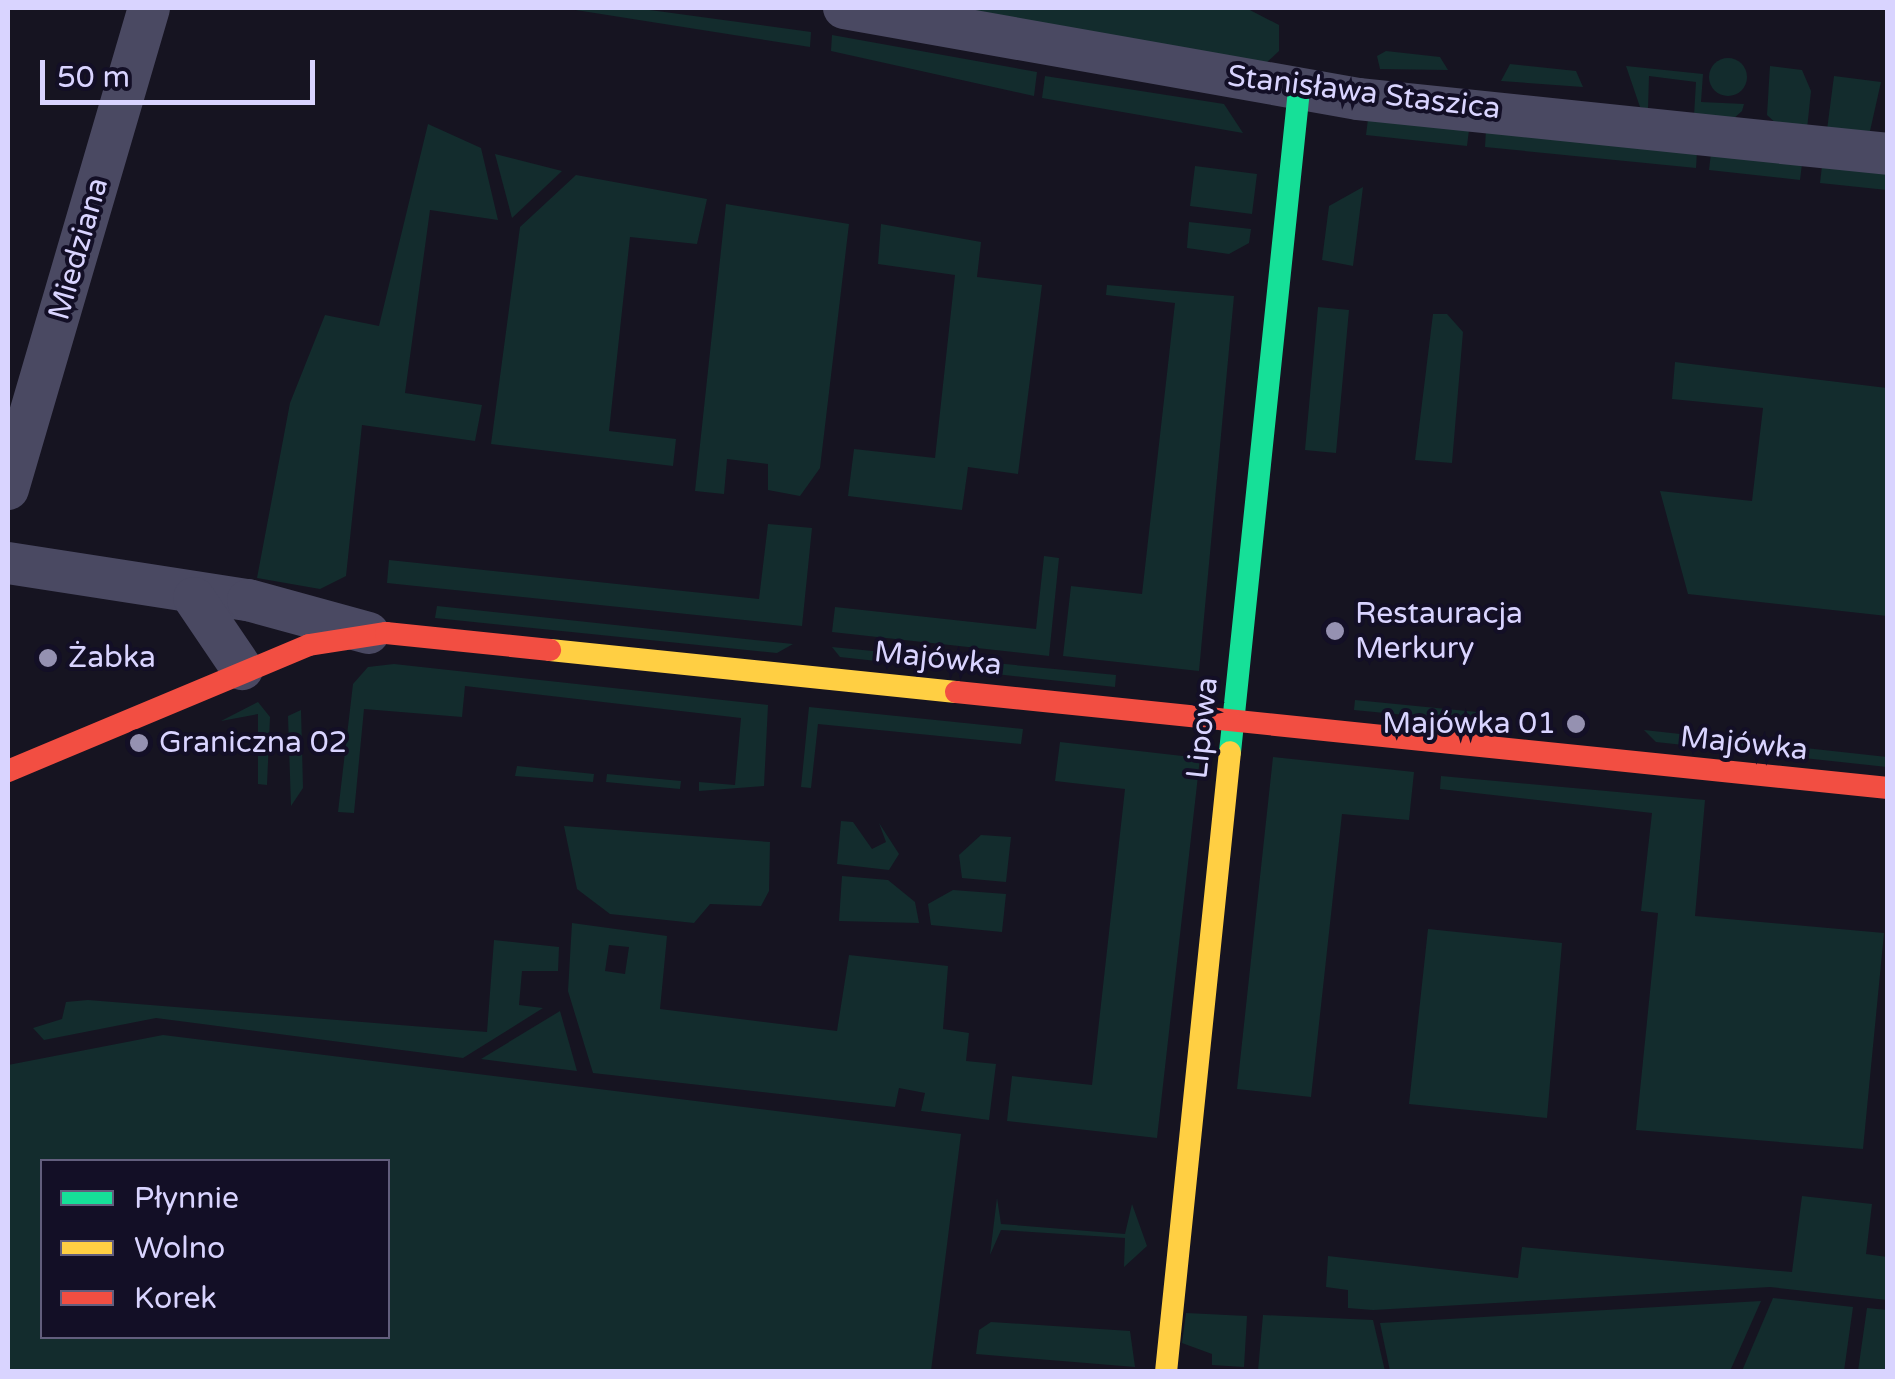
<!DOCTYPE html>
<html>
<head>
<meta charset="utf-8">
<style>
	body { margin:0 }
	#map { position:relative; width:1895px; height:1379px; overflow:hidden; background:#161421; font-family:"Varela Round",sans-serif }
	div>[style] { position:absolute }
	.green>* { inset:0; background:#132c2d }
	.round { border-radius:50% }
	.street>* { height:42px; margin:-21px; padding:0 21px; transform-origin:21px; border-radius:21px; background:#4a4962 }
	.fast>* { height:22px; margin:-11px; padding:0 11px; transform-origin:11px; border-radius:11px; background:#16e098 }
	.slow>* { height:22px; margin:-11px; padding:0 11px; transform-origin:11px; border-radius:11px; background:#ffcf43 }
	.jam>* { height:22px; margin:-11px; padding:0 11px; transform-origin:11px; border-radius:11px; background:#f24e42 }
	.dots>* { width:28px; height:28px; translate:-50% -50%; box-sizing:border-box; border:5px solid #130f26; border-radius:50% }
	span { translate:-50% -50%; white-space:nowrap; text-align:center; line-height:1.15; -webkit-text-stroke:8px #130f26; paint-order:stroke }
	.street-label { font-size:30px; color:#d9d4ff }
	.poi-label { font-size:30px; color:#d9d4ff }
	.left { translate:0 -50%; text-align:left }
	.right { translate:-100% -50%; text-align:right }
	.frame { position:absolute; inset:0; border:10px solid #d9d4ff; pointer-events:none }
	.legend { position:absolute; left:40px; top:1159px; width:350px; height:180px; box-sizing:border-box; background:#130f26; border:2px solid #625e7d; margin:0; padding:12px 18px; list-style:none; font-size:30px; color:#d9d4ff }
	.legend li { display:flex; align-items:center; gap:20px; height:50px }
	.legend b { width:50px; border:2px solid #625e7d }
	.scale { position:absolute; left:40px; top:60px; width:275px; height:45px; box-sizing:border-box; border:5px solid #d9d4ff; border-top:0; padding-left:12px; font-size:30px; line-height:35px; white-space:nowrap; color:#d9d4ff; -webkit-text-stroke:8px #130f26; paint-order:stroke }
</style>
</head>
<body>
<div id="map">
	<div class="green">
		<div style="clip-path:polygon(563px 8px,635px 8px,811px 32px,810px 47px)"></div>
		<div style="clip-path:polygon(946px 8px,1246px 8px,1279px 25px,1279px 51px,1264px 65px)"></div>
		<div style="clip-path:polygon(832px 35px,1037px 72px,1034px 96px,831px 51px)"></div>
		<div style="clip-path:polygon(1386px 51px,1440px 57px,1448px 70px,1380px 69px,1377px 56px)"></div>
		<div class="round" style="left:1709px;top:58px;width:38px;height:38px"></div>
		<div style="clip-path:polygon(1510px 64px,1576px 71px,1583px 87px,1501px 81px)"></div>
		<div style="clip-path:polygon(1626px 66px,1703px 74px,1701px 102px,1744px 104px,1742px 111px,1732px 120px,1694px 116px,1696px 82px,1649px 76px,1648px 109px,1640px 107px)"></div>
		<div style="clip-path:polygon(1770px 66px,1802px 70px,1811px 91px,1807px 129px,1780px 127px,1767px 115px)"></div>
		<div style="clip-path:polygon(1045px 76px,1224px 104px,1243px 133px,1042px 98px)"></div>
		<div style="clip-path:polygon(1834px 76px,1881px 82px,1870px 131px,1827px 130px)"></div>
		<div style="clip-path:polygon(1368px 119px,1469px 130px,1467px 146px,1366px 135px)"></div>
		<div style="clip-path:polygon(428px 124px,481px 148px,498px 220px,430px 210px,405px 393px,482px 405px,475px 441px,362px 425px,346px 576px,320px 589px,257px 578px,290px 403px,325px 315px,379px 326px)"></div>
		<div style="clip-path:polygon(1486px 130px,1697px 151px,1696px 168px,1485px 147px)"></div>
		<div style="clip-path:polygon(1711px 153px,1802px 164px,1800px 180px,1709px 170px)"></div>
		<div style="clip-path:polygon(495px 154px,562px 171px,512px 218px)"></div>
		<div style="clip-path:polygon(1195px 166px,1257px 174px,1252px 214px,1190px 206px)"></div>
		<div style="clip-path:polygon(1822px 166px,1887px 173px,1887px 190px,1820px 183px)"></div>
		<div style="clip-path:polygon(576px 175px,707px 199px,697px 244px,630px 237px,609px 431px,676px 439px,673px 466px,491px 444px,520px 227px)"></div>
		<div style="clip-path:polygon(1363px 187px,1353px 266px,1322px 260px,1329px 206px)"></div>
		<div style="clip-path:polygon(726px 204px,849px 224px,820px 468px,800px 496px,768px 490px,768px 464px,727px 459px,724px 494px,695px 491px)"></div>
		<div style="clip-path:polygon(1189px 222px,1251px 229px,1249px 243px,1229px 254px,1187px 248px)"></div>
		<div style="clip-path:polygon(881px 224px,981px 242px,977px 277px,1042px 285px,1018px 474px,968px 467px,962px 510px,848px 496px,854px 449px,935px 458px,955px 275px,878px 264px)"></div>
		<div style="clip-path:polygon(1107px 285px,1234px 296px,1199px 671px,1063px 656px,1071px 586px,1142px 594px,1175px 303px,1106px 295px)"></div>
		<div style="clip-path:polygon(1318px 307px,1349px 310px,1336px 453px,1305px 450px)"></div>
		<div style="clip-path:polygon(1433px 314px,1447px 314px,1463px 332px,1452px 463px,1415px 460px)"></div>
		<div style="clip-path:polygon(1675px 362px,1887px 388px,1887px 616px,1688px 594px,1660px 491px,1752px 501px,1763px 408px,1672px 399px)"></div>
		<div style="clip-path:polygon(768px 524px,812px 528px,802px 626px,387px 583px,389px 560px,759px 599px)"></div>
		<div style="clip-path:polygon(1044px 556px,1059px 558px,1049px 656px,832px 632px,835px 607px,1036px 629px)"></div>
		<div style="clip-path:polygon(437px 606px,793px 644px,777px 653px,435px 618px)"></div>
		<div style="clip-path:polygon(832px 647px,1116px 675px,1115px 687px,840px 657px)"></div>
		<div style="clip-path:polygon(394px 664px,768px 705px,764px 786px,699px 791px,699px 782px,735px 785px,741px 718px,465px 686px,462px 717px,364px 709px,354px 813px,338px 812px,353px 684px,368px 667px)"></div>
		<div style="clip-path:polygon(1355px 700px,1477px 712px,1477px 722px,1354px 710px)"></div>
		<div style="clip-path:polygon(258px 702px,270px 717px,267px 785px,258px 784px,258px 714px,221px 721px)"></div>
		<div style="clip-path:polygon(809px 707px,1023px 729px,1021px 744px,818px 724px,811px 788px,801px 787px)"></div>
		<div style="clip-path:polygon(301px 710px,303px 788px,291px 806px,288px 716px)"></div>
		<div style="clip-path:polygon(1644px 730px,1887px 757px,1887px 767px,1656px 742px)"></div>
		<div style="clip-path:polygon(1060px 742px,1200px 758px,1157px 1138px,1007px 1121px,1012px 1076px,1092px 1085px,1125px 789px,1055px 781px)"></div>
		<div style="clip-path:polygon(1273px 757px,1414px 772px,1409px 820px,1342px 814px,1311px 1097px,1237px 1089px)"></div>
		<div style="clip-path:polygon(517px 766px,594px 774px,593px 782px,515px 776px)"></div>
		<div style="clip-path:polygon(607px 774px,681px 781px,680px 789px,606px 782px)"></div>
		<div style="clip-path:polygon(1441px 776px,1705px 800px,1695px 916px,1884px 933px,1863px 1149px,1636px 1130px,1658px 913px,1641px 911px,1652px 813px,1440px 789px)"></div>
		<div style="clip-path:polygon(841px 821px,853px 822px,872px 849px,886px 842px,879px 823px,899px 854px,889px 870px,837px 864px)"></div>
		<div style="clip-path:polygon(564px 826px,770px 842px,769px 891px,761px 906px,710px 904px,694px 923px,610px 914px,577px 889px)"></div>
		<div style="clip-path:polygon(981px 835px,1011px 837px,1006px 882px,962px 878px,959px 855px)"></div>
		<div style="clip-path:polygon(842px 876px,888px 880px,915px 902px,919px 923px,839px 921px)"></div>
		<div style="clip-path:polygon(953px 890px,1006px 894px,1002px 932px,931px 925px,928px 904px)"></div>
		<div style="clip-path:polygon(evenodd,572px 923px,667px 936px,660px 1009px,837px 1031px,849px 955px,948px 966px,943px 1029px,969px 1033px,966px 1061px,996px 1064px,989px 1120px,921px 1111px,925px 1093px,899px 1088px,895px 1107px,593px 1073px,568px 991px,572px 923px,609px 945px,629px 947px,625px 974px,605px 971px,609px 945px)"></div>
		<div style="clip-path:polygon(1428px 929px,1562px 943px,1547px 1118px,1409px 1104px)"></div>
		<div style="clip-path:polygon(494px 940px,559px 947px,558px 971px,522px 971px,519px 1005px,543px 1008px,463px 1058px,156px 1018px,44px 1040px,33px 1028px,62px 1019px,66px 1002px,88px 1000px,487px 1032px)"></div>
		<div style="clip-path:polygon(560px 1011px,577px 1071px,481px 1059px)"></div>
		<div style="clip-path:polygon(evenodd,163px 1035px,961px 1134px,931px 1371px,8px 1371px,8px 1065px,163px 1035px,42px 1162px,388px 1162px,388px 1336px,42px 1336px,42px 1162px)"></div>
		<div style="clip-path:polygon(1802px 1196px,1872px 1204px,1866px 1254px,1887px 1257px,1887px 1300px,1770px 1287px,1373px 1310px,1348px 1308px,1348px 1290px,1326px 1287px,1328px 1256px,1518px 1278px,1522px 1247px,1792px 1272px)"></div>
		<div style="clip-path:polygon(997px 1198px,1001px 1224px,1125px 1234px,1132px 1204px,1147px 1246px,1124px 1267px,1125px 1238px,1001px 1230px,990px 1255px)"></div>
		<div style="clip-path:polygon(1773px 1298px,1853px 1307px,1844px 1371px,1742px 1371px)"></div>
		<div style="clip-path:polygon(1761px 1301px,1730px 1371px,1390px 1371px,1380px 1323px)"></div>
		<div style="clip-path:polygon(1867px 1308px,1887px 1310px,1887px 1371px,1858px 1371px)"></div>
		<div style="clip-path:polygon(1186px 1313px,1247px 1316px,1244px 1367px,1212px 1365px,1212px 1354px,1182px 1343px)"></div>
		<div style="clip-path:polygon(1263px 1315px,1373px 1320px,1385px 1371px,1258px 1371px)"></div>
		<div style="clip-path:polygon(991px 1322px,1130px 1331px,1135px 1367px,976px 1354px,979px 1330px)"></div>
	</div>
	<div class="street">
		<div style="left:844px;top:8px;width:522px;rotate:10.04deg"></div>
		<div style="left:1358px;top:99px;width:533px;rotate:5.92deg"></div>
		<div style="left:8px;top:489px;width:501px;rotate:-73.66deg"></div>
		<div style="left:8px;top:563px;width:243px;rotate:8.8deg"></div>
		<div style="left:248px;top:600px;width:125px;rotate:15.3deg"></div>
		<div style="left:194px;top:598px;width:86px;rotate:55.9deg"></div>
	</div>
	<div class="fast">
		<div style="left:1230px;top:752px;width:666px;rotate:-84.05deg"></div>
	</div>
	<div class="slow">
		<div style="left:550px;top:650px;width:408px;rotate:5.9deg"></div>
		<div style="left:1166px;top:1372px;width:623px;rotate:-84.11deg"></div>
	</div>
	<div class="jam">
		<div style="left:956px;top:692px;width:937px;rotate:5.88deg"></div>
		<div style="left:8px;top:771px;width:326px;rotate:-22.7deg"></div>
		<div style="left:309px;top:645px;width:78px;rotate:-8.9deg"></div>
		<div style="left:386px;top:633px;width:165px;rotate:5.9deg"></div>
	</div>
	<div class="dots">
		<div style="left:1335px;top:631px;background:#9591b1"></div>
		<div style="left:48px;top:658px;background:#9591b1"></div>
		<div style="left:1576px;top:724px;background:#9591b1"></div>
		<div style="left:139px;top:743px;background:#9591b1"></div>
	</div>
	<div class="street-label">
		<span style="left:1364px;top:93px;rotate:7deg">Stanisława Staszica</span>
		<span style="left:79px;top:249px;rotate:-74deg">Miedziana</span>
		<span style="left:938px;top:659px;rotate:6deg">Majówka</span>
		<span style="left:1203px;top:728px;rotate:-84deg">Lipowa</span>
		<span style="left:1744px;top:744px;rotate:6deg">Majówka</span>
	</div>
	<div class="poi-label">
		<span class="left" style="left:1355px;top:631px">Restauracja<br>Merkury</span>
		<span class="left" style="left:68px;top:658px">Żabka</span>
		<span class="right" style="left:1556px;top:724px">Majówka 01</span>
		<span class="left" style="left:159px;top:743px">Graniczna 02</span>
	</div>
	<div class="frame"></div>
	<ul class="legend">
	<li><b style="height:12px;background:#16e098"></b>Płynnie</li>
	<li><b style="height:12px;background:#ffcf43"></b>Wolno</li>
	<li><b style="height:12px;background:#f24e42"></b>Korek</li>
	</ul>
	<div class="scale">50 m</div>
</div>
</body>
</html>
